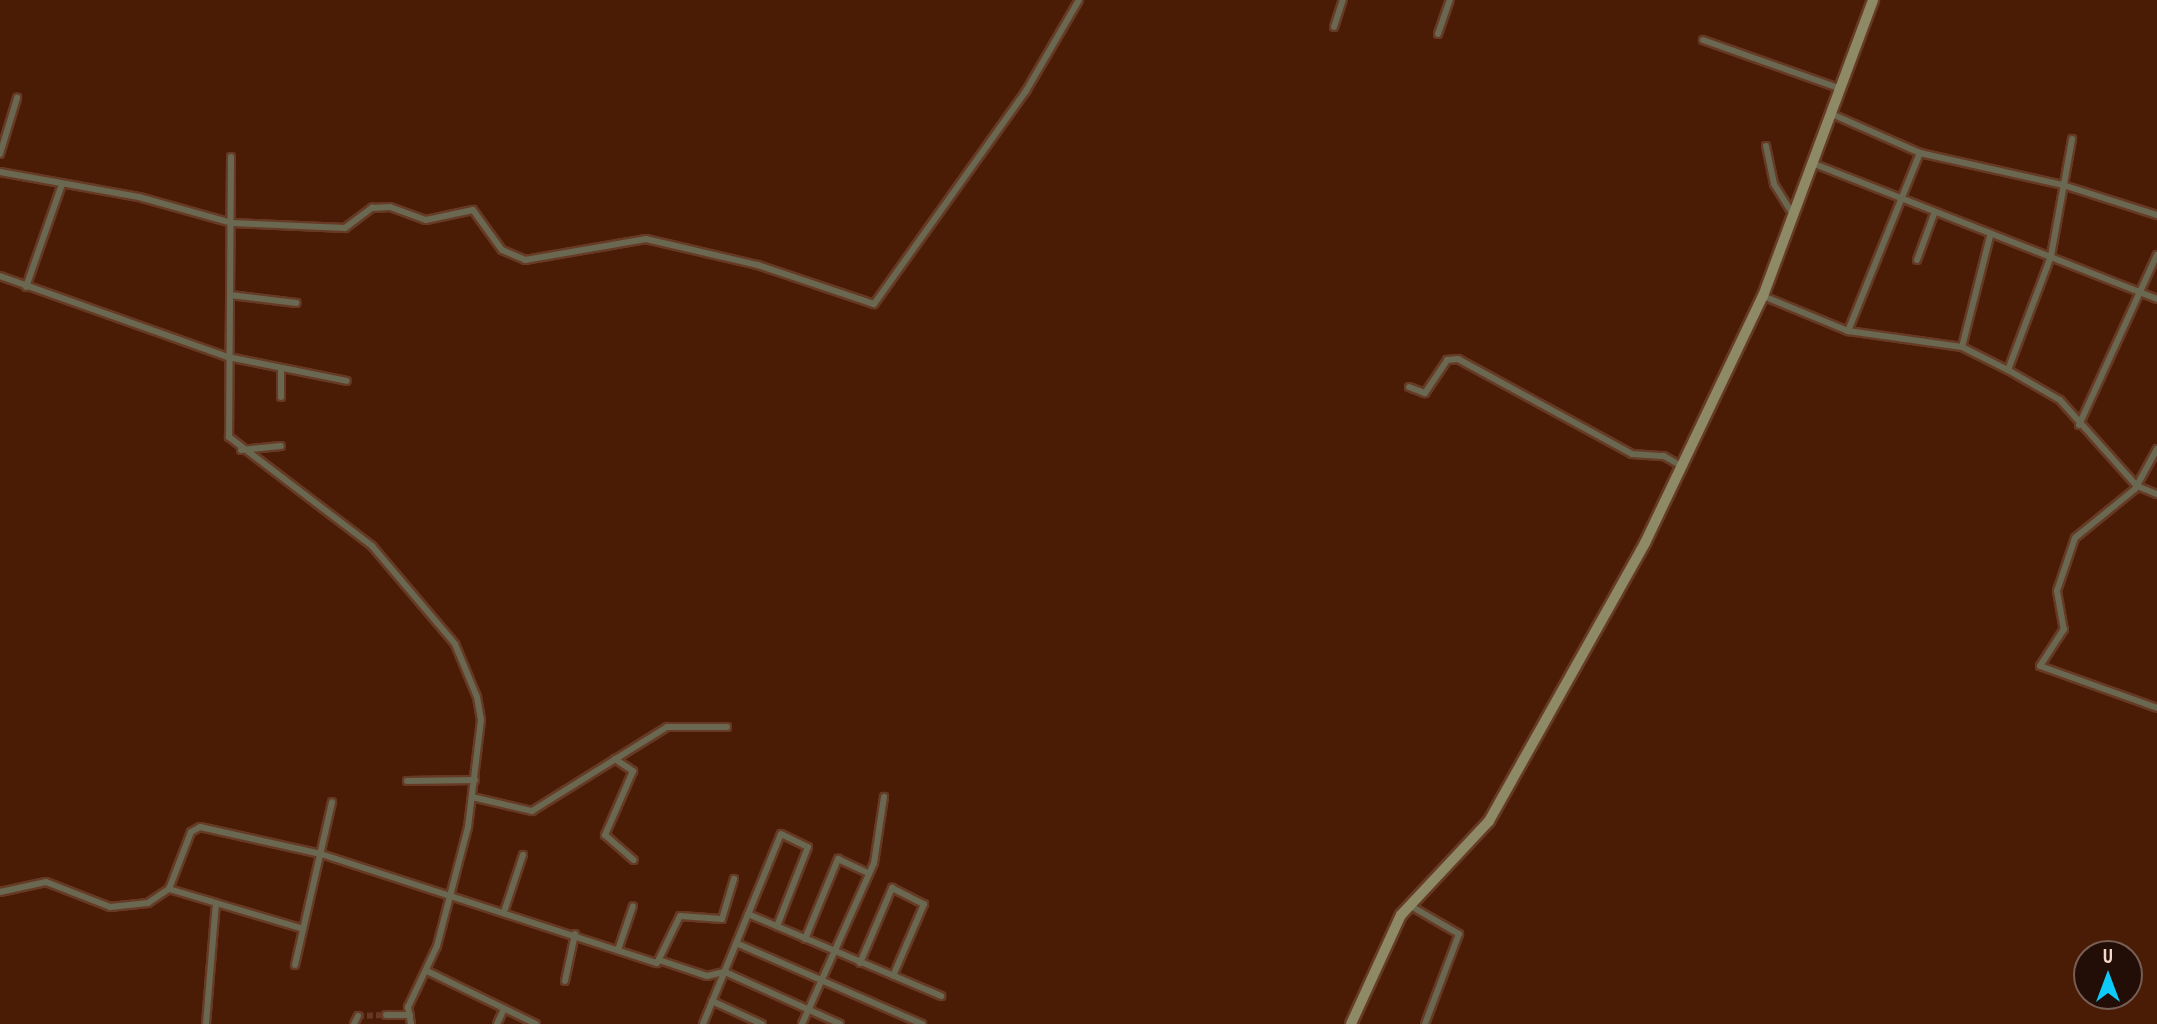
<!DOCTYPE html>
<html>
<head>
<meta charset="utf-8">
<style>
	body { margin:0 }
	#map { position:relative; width:2157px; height:1024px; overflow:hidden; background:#4a1c05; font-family:"PT Sans Narrow",sans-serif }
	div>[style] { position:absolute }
	.street-tunnel>* { height:6px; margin-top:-3px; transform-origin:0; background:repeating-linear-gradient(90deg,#643823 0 6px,transparent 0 9px) }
	.roads { filter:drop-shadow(2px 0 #663a25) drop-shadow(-2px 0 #663a25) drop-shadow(0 2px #663a25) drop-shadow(0 -2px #663a25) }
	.street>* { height:6px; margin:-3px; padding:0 3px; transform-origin:3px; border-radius:3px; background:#6a6851 }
	.secondary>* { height:10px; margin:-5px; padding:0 5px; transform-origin:5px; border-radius:5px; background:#8e8a65 }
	span { translate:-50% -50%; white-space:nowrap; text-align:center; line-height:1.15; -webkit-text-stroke:7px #220e06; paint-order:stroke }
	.north { position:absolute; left:2073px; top:940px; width:70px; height:70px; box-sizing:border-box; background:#220e06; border:2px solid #775e55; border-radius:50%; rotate:0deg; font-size:19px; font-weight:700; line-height:28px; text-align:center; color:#f6d7cb }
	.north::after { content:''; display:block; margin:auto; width:24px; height:32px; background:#0ecafa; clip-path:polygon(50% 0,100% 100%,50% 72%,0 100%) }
</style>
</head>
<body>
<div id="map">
	<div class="street-tunnel">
		<div style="left:358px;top:1016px;width:28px;rotate:-2deg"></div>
	</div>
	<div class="roads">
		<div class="street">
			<div style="left:1334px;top:27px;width:28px;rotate:-72deg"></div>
			<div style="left:1438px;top:34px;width:36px;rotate:-71deg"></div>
			<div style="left:1703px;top:40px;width:146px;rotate:19.5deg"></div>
			<div style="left:1834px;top:115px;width:94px;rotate:23.8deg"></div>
			<div style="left:1920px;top:153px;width:147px;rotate:12.6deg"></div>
			<div style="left:2063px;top:185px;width:99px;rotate:17.7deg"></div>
			<div style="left:1766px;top:146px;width:39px;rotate:78deg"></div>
			<div style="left:1774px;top:184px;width:34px;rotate:58deg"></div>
			<div style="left:0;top:154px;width:59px;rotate:-73.1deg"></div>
			<div style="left:231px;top:157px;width:280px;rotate:90.4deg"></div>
			<div style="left:229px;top:437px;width:180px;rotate:37.3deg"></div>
			<div style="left:372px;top:546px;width:128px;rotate:49.7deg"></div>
			<div style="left:455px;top:644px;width:57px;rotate:67.5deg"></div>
			<div style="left:477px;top:697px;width:23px;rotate:80deg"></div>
			<div style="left:481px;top:720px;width:108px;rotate:96.9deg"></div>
			<div style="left:468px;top:827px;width:123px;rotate:104.6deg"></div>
			<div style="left:437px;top:946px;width:68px;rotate:115.4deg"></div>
			<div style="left:408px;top:1007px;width:17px;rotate:80deg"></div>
			<div style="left:1812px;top:163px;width:371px;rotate:21.5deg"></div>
			<div style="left:0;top:172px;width:141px;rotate:10.2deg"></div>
			<div style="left:139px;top:197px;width:97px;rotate:15.6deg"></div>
			<div style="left:232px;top:223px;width:113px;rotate:2.5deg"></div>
			<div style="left:345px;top:228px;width:34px;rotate:-37deg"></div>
			<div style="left:372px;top:208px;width:18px;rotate:-3deg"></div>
			<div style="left:390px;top:207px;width:38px;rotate:20deg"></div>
			<div style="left:426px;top:220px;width:48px;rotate:-12deg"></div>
			<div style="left:473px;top:210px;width:49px;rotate:54.1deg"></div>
			<div style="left:502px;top:250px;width:25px;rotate:23deg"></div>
			<div style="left:525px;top:260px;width:123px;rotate:-9.8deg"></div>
			<div style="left:646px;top:239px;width:115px;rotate:13.1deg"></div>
			<div style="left:758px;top:265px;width:122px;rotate:18.6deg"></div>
			<div style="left:874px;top:304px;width:262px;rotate:-54.5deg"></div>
			<div style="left:1026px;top:91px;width:105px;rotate:-59.8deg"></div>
			<div style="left:1917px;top:260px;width:49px;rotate:-69.7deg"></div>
			<div style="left:0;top:276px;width:242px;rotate:19.6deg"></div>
			<div style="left:228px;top:357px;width:121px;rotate:11.4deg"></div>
			<div style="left:26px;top:287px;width:109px;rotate:-70.7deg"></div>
			<div style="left:230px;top:295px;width:67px;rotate:6.8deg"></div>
			<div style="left:1763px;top:296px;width:92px;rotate:22.4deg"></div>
			<div style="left:1848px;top:331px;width:115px;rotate:8deg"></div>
			<div style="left:1962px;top:347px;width:51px;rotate:26.6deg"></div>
			<div style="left:2008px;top:370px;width:60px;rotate:30deg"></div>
			<div style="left:2060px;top:400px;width:115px;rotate:48.2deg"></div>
			<div style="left:2137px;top:486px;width:22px;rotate:22deg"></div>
			<div style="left:1848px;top:331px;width:192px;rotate:-68deg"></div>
			<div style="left:1962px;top:347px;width:114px;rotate:-75.8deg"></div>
			<div style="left:2008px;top:370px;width:122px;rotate:-69.3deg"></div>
			<div style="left:2051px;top:256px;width:119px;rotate:-79.8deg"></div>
			<div style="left:1409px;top:387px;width:17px;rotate:21deg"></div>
			<div style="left:1425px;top:393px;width:40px;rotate:-56deg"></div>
			<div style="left:1447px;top:360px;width:11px;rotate:-5deg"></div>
			<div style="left:1458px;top:359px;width:198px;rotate:28.6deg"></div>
			<div style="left:1632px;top:454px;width:32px;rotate:4deg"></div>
			<div style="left:1664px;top:456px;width:22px;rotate:30deg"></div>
			<div style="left:281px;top:397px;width:29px;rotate:-90deg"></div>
			<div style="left:2079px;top:425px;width:187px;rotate:-65.4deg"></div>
			<div style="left:2157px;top:449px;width:46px;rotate:118.8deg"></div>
			<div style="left:2135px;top:489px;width:77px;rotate:140.8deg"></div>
			<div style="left:2075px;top:538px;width:56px;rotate:108.8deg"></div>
			<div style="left:2057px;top:591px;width:39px;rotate:80deg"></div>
			<div style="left:2064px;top:629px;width:44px;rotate:123deg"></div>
			<div style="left:2040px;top:666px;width:124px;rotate:19.7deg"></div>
			<div style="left:241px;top:450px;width:40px;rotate:-5.7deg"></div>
			<div style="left:615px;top:759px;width:22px;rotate:34deg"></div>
			<div style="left:633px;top:771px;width:70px;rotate:113.6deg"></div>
			<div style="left:605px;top:835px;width:38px;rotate:41deg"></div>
			<div style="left:407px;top:781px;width:68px;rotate:-0.8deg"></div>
			<div style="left:472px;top:797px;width:62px;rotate:13.1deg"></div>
			<div style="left:532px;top:811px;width:159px;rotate:-31.9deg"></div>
			<div style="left:667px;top:727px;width:60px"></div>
			<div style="left:169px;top:889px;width:49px;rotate:16.6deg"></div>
			<div style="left:0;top:892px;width:47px;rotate:-12.3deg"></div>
			<div style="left:46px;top:882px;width:69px;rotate:21.3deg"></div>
			<div style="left:110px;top:907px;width:38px;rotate:-6deg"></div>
			<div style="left:148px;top:903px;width:25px;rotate:-34deg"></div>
			<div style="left:169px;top:889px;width:61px;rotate:-68.9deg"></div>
			<div style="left:191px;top:832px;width:10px;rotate:-29deg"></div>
			<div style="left:200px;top:827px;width:124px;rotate:12.6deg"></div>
			<div style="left:321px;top:854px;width:353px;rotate:18deg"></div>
			<div style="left:657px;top:963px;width:52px;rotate:-63.9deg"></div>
			<div style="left:680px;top:916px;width:42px;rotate:4.1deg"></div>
			<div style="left:722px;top:919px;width:42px;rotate:-73.3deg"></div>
			<div style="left:1409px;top:905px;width:58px;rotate:30.1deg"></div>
			<div style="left:1459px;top:934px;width:96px;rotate:110.7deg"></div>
			<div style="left:505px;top:909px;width:57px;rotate:-71.6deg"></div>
			<div style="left:748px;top:914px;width:210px;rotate:23deg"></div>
			<div style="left:805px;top:939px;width:87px;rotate:-67.6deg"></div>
			<div style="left:838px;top:859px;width:31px;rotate:25deg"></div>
			<div style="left:736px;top:943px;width:203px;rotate:23.5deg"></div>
			<div style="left:618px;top:950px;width:46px;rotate:-71.2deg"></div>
			<div style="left:662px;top:961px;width:47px;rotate:18.4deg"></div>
			<div style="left:707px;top:976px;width:18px;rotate:-13deg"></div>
			<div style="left:725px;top:972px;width:126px;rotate:24.3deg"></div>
			<div style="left:860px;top:963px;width:82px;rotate:-66.9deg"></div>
			<div style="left:892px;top:888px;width:36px;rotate:27deg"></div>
			<div style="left:924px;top:904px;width:78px;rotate:113.3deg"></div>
			<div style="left:295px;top:965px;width:167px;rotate:-77.2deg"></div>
			<div style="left:427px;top:971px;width:121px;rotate:25.9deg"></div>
			<div style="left:565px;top:981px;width:48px;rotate:-78deg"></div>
			<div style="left:712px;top:1001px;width:55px;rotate:24.7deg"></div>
			<div style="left:386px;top:1015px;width:24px"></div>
			<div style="left:206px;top:1024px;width:121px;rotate:-85.3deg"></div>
			<div style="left:216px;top:903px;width:91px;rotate:16.6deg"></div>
			<div style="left:354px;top:1024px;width:9px;rotate:-63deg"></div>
			<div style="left:497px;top:1024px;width:17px;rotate:-65deg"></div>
			<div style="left:703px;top:1024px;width:205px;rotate:-67.7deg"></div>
			<div style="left:781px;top:834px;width:30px;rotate:26deg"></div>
			<div style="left:808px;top:847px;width:85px;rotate:111.4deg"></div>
			<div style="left:802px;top:1024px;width:176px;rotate:-65.9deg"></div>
			<div style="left:874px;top:863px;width:67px;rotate:-81.4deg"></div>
		</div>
		<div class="secondary">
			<div style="left:1351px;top:1024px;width:120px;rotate:-65.4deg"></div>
			<div style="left:1401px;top:915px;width:129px;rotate:-46.9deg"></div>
			<div style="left:1489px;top:821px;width:319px;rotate:-60.7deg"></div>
			<div style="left:1645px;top:543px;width:274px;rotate:-64.5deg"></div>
			<div style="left:1763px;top:296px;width:316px;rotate:-69.6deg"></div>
		</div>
	</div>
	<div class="north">U</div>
</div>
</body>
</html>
